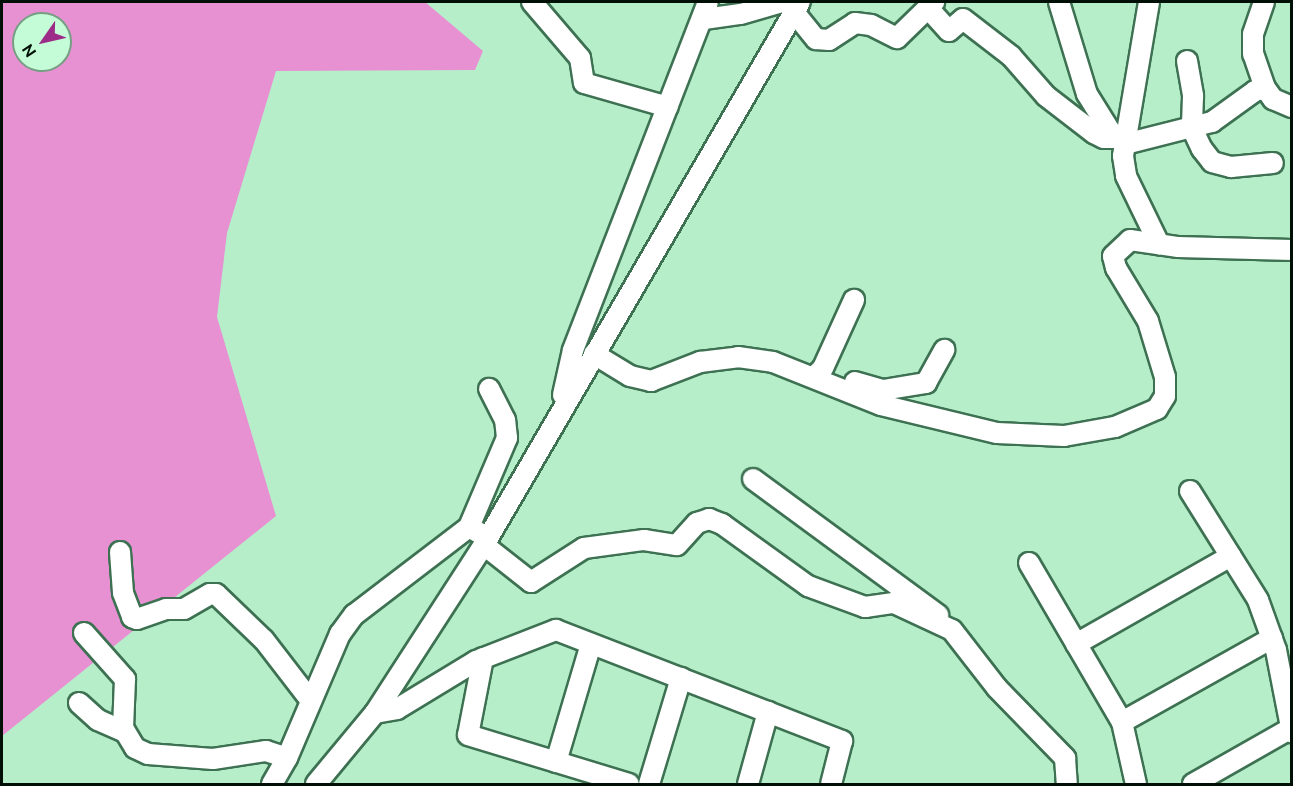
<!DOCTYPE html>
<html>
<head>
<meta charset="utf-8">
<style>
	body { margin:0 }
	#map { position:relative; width:1293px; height:786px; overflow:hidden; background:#b7eeca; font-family:Ubuntu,sans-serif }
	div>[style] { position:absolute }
	.green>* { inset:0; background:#e791d2 }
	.roads { filter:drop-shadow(2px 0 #3d7152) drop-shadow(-2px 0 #3d7152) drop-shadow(0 2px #3d7152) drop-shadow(0 -2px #3d7152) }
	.minor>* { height:20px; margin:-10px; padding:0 10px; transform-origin:10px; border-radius:10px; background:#fff }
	span { translate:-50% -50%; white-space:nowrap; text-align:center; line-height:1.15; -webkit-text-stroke:6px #c4fcd7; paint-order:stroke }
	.frame { position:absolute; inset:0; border:3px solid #001006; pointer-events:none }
	.north { position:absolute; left:12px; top:12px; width:60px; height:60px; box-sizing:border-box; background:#c4fcd7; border:2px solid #769e83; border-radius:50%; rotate:236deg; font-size:16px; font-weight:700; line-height:24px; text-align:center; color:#001006 }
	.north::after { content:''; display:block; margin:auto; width:21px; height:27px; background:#9d2c89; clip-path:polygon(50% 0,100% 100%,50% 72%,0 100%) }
</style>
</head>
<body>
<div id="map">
	<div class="green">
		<div style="clip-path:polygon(evenodd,2px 2px,425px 2px,483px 51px,475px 70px,276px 71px,227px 233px,217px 317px,276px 516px,2px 736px,2px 2px,24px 24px,60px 24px,60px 60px,24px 60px,24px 24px)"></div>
	</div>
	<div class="roads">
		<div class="minor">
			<div style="left:532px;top:2px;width:74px;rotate:49.4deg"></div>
			<div style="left:580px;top:58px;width:25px;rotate:81deg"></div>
			<div style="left:584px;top:83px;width:87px;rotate:15.9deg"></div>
			<div style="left:1059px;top:2px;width:96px;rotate:73.1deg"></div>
			<div style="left:1087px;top:94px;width:44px;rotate:58.1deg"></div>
			<div style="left:1110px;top:131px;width:20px;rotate:41deg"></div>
			<div style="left:1125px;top:144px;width:90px;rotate:-14.2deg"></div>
			<div style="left:1212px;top:122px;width:53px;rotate:-35.8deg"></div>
			<div style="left:1255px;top:91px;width:10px;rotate:-17deg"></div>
			<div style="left:1265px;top:88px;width:36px;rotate:-109deg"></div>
			<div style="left:1253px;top:54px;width:20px;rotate:-90deg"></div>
			<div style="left:1253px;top:34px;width:34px;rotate:-71deg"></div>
			<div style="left:1149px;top:2px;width:156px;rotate:99.6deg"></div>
			<div style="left:1123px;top:156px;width:20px;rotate:81deg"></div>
			<div style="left:1126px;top:176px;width:76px;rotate:64.1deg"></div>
			<div style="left:928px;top:8px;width:31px;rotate:48deg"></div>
			<div style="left:949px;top:31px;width:18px;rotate:-41deg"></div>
			<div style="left:963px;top:19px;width:61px;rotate:37.6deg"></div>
			<div style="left:1011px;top:56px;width:53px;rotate:48.8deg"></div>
			<div style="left:1046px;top:96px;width:61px;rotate:37.6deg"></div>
			<div style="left:1094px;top:133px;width:11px;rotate:27deg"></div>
			<div style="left:1104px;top:138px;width:15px"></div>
			<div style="left:794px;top:12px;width:35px;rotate:51deg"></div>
			<div style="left:816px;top:39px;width:13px;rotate:4deg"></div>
			<div style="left:829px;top:40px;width:31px;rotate:-33deg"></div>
			<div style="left:855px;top:23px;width:16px;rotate:7deg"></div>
			<div style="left:871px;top:25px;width:29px;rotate:27deg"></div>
			<div style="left:897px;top:38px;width:52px;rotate:-44.2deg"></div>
			<div style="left:704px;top:19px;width:37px;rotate:-8deg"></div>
			<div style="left:741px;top:14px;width:43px;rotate:-16.3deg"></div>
			<div style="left:1187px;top:61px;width:36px;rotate:80deg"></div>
			<div style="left:1193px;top:96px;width:32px;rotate:92deg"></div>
			<div style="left:1192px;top:128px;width:23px;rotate:65deg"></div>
			<div style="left:1202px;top:149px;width:16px;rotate:52deg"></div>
			<div style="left:1212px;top:162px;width:20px;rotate:15deg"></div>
			<div style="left:1231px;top:167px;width:42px;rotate:-5.4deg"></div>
			<div style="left:1265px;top:88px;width:14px;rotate:54deg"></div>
			<div style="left:1273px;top:99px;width:21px;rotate:23deg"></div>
			<div style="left:594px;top:354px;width:42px;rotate:31.4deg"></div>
			<div style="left:630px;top:376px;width:22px;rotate:13deg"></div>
			<div style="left:651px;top:381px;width:53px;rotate:-21.2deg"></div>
			<div style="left:700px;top:362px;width:38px;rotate:-7deg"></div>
			<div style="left:738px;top:357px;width:35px;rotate:8deg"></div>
			<div style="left:773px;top:362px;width:116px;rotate:21.7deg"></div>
			<div style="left:881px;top:405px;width:119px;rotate:13.6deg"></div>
			<div style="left:997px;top:433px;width:67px;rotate:2.6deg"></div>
			<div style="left:1064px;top:436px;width:52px;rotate:-10deg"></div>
			<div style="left:1115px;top:427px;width:46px;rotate:-23.2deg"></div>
			<div style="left:1157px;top:409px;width:15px;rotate:-58deg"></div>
			<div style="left:1165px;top:396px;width:19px;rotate:-90deg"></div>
			<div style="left:1165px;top:377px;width:59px;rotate:-106.9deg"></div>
			<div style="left:1148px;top:321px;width:62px;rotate:-121.1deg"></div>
			<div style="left:1116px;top:268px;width:12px;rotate:-104deg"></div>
			<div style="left:1113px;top:256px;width:23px;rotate:-43deg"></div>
			<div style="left:1130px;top:240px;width:49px;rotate:8.3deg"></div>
			<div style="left:1178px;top:247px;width:114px;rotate:1.5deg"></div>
			<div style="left:815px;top:376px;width:11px;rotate:-45deg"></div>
			<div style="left:823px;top:368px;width:75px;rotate:-65.5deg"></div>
			<div style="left:855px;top:382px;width:29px;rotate:16deg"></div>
			<div style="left:883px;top:390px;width:44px;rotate:-9.2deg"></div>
			<div style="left:926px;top:383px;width:38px;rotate:-61deg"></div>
			<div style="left:563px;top:395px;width:46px;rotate:-77.5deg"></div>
			<div style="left:573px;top:350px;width:373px;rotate:-68.8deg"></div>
			<div style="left:753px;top:479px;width:230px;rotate:36.3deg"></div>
			<div style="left:1190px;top:491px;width:128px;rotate:58deg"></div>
			<div style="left:1258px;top:600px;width:53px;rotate:70.2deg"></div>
			<div style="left:1276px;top:650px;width:84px;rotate:79deg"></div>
			<div style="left:469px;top:527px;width:97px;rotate:-66.9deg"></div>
			<div style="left:507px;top:438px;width:18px;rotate:-96deg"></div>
			<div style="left:505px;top:420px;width:35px;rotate:-117deg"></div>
			<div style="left:484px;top:545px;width:60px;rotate:38.2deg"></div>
			<div style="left:531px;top:582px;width:63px;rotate:-32.7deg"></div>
			<div style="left:584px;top:548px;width:61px;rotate:-7.6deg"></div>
			<div style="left:644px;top:540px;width:33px;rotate:9deg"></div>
			<div style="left:677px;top:545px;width:30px;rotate:-48deg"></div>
			<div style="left:697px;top:523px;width:13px;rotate:-18deg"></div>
			<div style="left:709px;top:519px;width:14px;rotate:21deg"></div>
			<div style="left:722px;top:524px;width:106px;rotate:35.8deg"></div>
			<div style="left:808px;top:586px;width:61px;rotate:20.2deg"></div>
			<div style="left:865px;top:607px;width:29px;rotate:-8deg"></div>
			<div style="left:894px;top:603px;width:64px;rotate:25deg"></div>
			<div style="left:952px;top:630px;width:73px;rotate:52.2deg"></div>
			<div style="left:997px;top:688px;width:98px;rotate:45.8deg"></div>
			<div style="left:1065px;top:758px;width:26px;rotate:86deg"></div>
			<div style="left:120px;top:552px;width:41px;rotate:85.8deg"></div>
			<div style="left:123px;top:593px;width:26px;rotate:69deg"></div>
			<div style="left:132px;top:617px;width:5px;rotate:22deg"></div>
			<div style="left:137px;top:619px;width:31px;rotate:-19deg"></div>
			<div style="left:166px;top:609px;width:18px"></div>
			<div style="left:184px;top:609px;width:30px;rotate:-30deg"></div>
			<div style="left:210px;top:594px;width:6px"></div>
			<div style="left:216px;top:594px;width:66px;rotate:43.8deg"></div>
			<div style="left:264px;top:640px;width:77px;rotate:52.4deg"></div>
			<div style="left:1029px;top:563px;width:184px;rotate:59.7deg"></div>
			<div style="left:1122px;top:722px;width:64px;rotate:77.3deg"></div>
			<div style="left:84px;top:633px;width:62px;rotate:48.3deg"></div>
			<div style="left:125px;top:679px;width:49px;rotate:92.3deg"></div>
			<div style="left:123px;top:728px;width:23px;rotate:59deg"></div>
			<div style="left:135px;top:748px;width:14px;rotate:25deg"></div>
			<div style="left:148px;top:754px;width:65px;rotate:4.4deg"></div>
			<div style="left:213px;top:759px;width:54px;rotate:-8.6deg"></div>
			<div style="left:266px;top:751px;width:22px;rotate:18deg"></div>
			<div style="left:1076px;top:644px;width:178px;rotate:-29.6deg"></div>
			<div style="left:483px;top:658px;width:78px;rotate:101deg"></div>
			<div style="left:468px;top:735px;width:168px;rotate:16.9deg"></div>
			<div style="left:79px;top:703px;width:25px;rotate:42deg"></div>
			<div style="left:98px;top:720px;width:30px;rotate:24deg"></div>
			<div style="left:375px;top:713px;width:22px;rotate:-10deg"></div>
			<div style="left:397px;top:709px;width:92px;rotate:-31.3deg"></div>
			<div style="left:476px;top:661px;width:86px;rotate:-21.2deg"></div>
			<div style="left:556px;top:630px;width:307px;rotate:21.2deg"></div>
			<div style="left:842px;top:741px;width:44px;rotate:104.3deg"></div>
			<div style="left:1122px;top:722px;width:172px;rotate:-29.2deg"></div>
			<div style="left:556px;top:762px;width:123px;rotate:-73.5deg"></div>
			<div style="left:272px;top:784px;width:30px;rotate:-60deg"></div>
			<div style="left:287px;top:758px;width:135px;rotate:-66.9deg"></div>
			<div style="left:340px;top:634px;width:24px;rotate:-54deg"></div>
			<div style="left:354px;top:615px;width:145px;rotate:-37.4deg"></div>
			<div style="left:469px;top:527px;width:22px;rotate:30deg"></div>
			<div style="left:316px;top:784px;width:92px;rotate:-50.3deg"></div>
			<div style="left:375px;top:713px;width:208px;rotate:-57.1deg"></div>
			<div style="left:488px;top:538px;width:620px;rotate:-59.8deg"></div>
			<div style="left:649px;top:784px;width:111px;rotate:-73.2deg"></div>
			<div style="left:748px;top:784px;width:75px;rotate:-74.5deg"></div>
			<div style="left:1193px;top:784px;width:112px;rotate:-29.6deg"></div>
		</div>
	</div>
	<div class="frame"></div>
	<div class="north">N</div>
</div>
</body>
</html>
